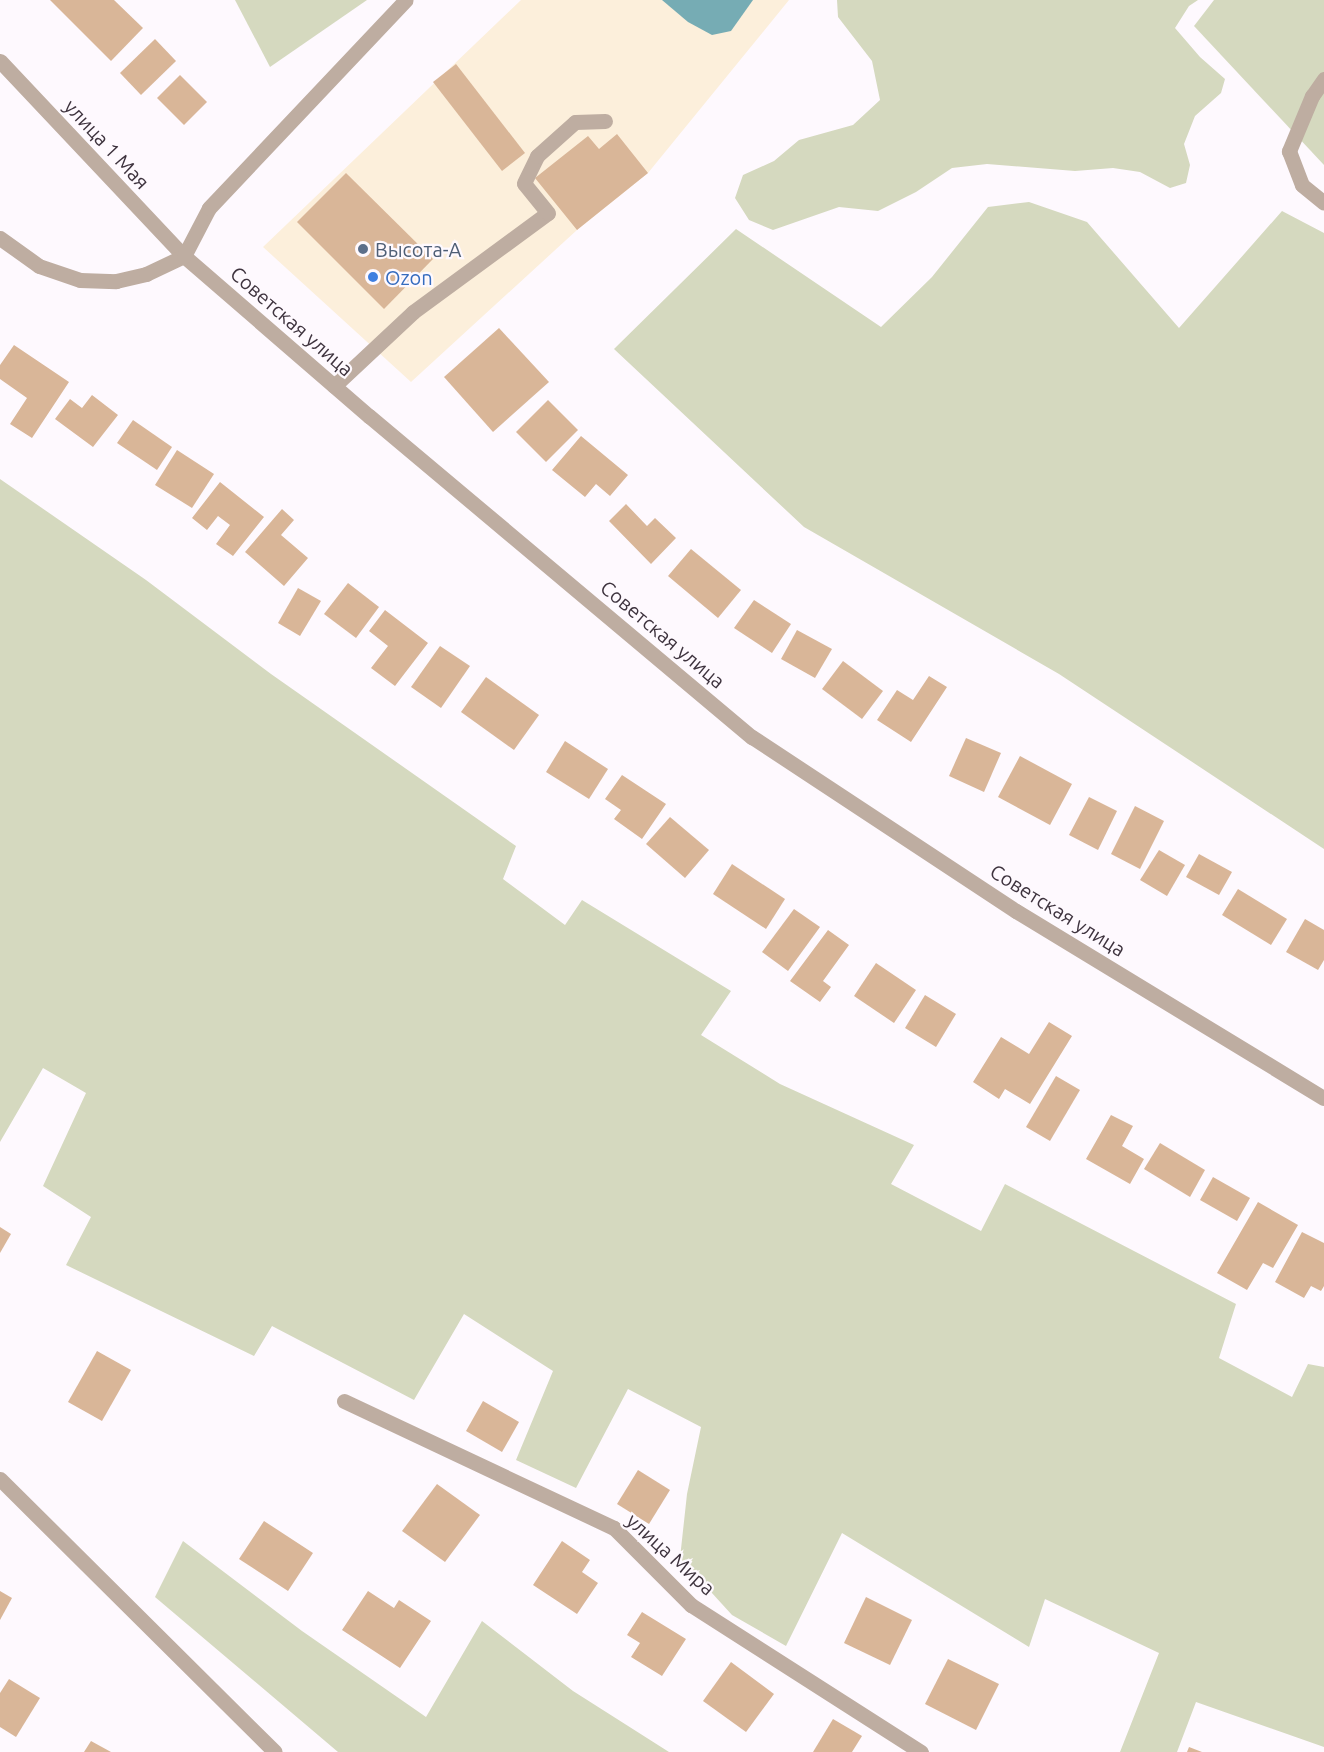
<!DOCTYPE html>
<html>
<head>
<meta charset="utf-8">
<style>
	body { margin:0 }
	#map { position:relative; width:1324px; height:1752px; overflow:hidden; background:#fef9fe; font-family:Ubuntu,sans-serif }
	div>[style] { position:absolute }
	.industrial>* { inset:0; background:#fcefdb }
	.green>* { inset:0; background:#d5d9bf }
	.water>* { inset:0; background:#76acb4 }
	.building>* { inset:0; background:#d9b698 }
	.minor>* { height:15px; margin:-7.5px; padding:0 7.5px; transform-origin:7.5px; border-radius:7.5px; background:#beada1 }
	.dots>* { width:16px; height:16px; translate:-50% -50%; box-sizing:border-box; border:3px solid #fef9fe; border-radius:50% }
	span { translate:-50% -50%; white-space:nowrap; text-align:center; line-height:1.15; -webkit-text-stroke:4.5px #fef9fe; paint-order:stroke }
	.street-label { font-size:20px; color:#3e333e }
	.service-label { font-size:20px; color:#4e5e75 }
	.left { translate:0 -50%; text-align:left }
	.shop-label { font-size:20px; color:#366cbe }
</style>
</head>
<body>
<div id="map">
	<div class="industrial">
		<div style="clip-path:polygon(521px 0,789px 0,648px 173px,577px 230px,411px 382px,263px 247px)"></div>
	</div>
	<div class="green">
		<div style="clip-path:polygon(235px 0,367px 0,270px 67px)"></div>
		<div style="clip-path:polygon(837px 0,1198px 0,1189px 6px,1175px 28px,1200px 57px,1225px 79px,1221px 93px,1195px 116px,1184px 144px,1190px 165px,1186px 183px,1170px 188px,1140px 172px,1113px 168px,1075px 171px,987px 164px,952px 168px,916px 192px,878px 211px,839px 207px,773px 230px,749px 220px,735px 198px,743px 175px,774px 161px,799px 140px,853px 125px,880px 100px,872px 61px,838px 17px)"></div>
		<div style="clip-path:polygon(1214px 0,1324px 0,1324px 165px,1194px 26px)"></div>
		<div style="clip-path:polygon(1029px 202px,1087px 222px,1179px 328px,1282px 211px,1324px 233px,1324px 849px,1059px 674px,804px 527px,614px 349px,736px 229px,881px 327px,932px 277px,988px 207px)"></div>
		<div style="clip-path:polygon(0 479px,146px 580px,271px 674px,516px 846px,503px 879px,565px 925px,582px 900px,731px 991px,701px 1035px,780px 1084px,914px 1145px,891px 1184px,981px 1231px,1005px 1184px,1236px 1304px,1219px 1358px,1292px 1397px,1308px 1364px,1324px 1367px,1324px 1747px,1196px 1702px,1177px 1752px,1120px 1752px,1159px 1653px,1045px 1599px,1029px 1647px,842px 1533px,786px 1646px,732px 1615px,680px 1558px,687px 1494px,701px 1427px,628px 1389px,576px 1488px,516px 1460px,553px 1371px,464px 1314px,414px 1400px,272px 1326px,254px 1356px,66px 1265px,91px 1217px,43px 1186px,86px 1093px,43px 1068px,0 1142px)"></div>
		<div style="clip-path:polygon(183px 1541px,302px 1631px,426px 1717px,482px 1621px,573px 1691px,669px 1752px,338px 1752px,155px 1597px)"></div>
	</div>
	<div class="water">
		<div style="clip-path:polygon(662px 0,753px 0,731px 31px,712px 35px,688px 22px)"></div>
	</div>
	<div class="building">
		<div style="clip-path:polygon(50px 0,114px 0,143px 28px,111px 61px)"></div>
		<div style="clip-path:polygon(155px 39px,176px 61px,141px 95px,120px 73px)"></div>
		<div style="clip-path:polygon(456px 64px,525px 153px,502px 171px,433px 82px)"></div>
		<div style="clip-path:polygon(180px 75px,207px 102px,184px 125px,157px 98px)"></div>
		<div style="clip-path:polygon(617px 134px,648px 173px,577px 230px,535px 178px,588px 136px,599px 149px)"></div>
		<div style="clip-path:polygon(346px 173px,433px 259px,384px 309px,297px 222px)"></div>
		<div style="clip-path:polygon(499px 328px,549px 382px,493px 432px,444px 377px)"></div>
		<div style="clip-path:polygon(14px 345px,69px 382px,32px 438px,10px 424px,27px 398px,0 379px,0 365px)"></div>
		<div style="clip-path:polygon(92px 395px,118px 415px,93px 447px,55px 419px,70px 399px,82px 408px)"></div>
		<div style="clip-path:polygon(548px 400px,578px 430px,546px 462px,516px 432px)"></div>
		<div style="clip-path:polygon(133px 420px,172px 447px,157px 470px,117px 443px)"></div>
		<div style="clip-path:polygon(581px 436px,628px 475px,610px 496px,596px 484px,585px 497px,552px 470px)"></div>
		<div style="clip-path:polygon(177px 450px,214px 474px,192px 508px,155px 485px)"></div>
		<div style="clip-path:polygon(220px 482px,264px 517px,233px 556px,216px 544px,230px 525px,218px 516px,207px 530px,192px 518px)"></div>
		<div style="clip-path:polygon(626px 504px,647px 526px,655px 518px,676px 538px,651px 564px,609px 521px)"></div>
		<div style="clip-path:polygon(282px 509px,294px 520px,281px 535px,308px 558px,284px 586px,245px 552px)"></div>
		<div style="clip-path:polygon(691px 549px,741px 590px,718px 618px,668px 576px)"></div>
		<div style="clip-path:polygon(348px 583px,379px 607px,356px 638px,324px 614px)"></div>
		<div style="clip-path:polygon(298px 588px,321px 601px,300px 636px,278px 623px)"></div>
		<div style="clip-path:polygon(754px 600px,791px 624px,772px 653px,734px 628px)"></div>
		<div style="clip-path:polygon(385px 610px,428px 643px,395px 686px,371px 668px,388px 646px,369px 631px)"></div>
		<div style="clip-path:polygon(797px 630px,832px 649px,815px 678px,781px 659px)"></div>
		<div style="clip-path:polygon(440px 646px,470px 666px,441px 708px,411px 687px)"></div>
		<div style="clip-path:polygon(843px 661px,883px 691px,862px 719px,822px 689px)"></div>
		<div style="clip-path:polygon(929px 676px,947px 687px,911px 742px,877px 720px,897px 690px,913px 700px)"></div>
		<div style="clip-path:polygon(486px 677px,539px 715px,514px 750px,461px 712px)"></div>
		<div style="clip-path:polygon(966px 738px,1001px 753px,984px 792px,949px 776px)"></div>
		<div style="clip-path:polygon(565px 741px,608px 769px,589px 799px,546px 772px)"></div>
		<div style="clip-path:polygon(1020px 756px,1072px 784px,1050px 825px,998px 797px)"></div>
		<div style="clip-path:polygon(622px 775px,666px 804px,642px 839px,614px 819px,621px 810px,605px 799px)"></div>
		<div style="clip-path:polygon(1089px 797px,1117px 811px,1098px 850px,1069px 835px)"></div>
		<div style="clip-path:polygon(1135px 806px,1164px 821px,1140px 869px,1111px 854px)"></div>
		<div style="clip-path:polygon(670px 817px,709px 850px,685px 878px,646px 844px)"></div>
		<div style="clip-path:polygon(1159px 850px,1185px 865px,1167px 896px,1140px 880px)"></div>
		<div style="clip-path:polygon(1199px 854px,1232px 872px,1219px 895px,1186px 877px)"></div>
		<div style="clip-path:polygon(732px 864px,785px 899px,766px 929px,713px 894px)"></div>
		<div style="clip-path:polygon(1238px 889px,1287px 919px,1271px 945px,1222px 915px)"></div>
		<div style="clip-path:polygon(794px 909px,820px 927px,788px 971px,762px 952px)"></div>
		<div style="clip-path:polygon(1305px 919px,1324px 930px,1324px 960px,1318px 970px,1286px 952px)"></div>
		<div style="clip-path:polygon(828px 930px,849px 945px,823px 981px,831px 987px,820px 1002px,790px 981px)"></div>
		<div style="clip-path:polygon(876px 963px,916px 990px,894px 1023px,854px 996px)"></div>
		<div style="clip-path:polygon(925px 995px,956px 1014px,936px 1047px,905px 1028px)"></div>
		<div style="clip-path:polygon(1049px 1022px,1072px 1036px,1030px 1104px,1005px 1089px,999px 1099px,973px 1082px,1001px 1037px,1029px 1054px)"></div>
		<div style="clip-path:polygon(1056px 1076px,1080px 1090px,1050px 1141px,1026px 1127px)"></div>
		<div style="clip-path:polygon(1111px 1115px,1133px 1126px,1122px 1146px,1144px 1159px,1130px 1184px,1086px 1159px)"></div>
		<div style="clip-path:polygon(1160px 1143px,1205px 1170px,1190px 1197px,1144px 1169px)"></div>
		<div style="clip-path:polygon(1213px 1177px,1250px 1198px,1237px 1221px,1200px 1200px)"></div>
		<div style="clip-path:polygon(1258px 1202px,1298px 1225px,1273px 1268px,1263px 1263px,1247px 1290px,1217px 1273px)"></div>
		<div style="clip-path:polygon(0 1227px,11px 1234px,0 1253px)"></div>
		<div style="clip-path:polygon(1302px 1232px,1324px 1243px,1324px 1286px,1321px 1291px,1311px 1286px,1304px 1298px,1275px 1282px)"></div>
		<div style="clip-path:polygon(97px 1351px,131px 1370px,102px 1421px,68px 1402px)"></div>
		<div style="clip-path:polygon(483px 1401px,519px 1422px,502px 1452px,466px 1431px)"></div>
		<div style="clip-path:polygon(638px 1470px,670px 1490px,649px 1524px,617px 1504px)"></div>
		<div style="clip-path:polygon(437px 1484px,480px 1515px,445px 1562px,402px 1531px)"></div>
		<div style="clip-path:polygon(264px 1521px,313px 1553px,288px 1591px,239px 1559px)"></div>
		<div style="clip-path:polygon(562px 1541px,590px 1560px,582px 1572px,598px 1583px,577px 1614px,533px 1585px)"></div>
		<div style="clip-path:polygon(0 1591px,12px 1598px,0 1620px)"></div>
		<div style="clip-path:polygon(368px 1591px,394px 1608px,399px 1600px,431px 1621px,400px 1668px,342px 1630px)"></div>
		<div style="clip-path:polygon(866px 1597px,912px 1620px,890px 1665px,844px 1643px)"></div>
		<div style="clip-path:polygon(642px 1612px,686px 1639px,662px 1676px,631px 1657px,640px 1643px,627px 1635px)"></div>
		<div style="clip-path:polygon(948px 1659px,999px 1684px,976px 1730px,925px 1704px)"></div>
		<div style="clip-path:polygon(731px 1662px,774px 1694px,746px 1732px,703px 1701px)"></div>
		<div style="clip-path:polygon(9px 1679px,40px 1698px,16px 1737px,0 1727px,0 1693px)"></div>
		<div style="clip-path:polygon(833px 1719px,862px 1736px,852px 1752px,813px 1752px)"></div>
		<div style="clip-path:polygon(91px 1741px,111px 1752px,84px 1752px)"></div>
		<div style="clip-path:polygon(1189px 1747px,1202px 1752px,1187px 1752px)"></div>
	</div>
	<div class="minor">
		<div style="left:0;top:61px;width:268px;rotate:46.7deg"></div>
		<div style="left:184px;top:256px;width:245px;rotate:40.9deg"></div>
		<div style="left:369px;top:416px;width:500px;rotate:40deg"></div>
		<div style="left:752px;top:737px;width:316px;rotate:33.4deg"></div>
		<div style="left:1016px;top:911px;width:360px;rotate:31.3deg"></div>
		<div style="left:1324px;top:79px;width:21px;rotate:125deg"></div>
		<div style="left:1312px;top:96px;width:60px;rotate:112.7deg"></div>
		<div style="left:1289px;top:151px;width:36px;rotate:69deg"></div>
		<div style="left:1302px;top:185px;width:28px;rotate:39deg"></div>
		<div style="left:0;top:238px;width:48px;rotate:35.7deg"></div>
		<div style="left:39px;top:266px;width:43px;rotate:18.9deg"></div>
		<div style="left:80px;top:280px;width:36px;rotate:2deg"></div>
		<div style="left:116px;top:281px;width:31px;rotate:-13deg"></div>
		<div style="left:146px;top:274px;width:42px;rotate:-25.3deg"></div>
		<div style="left:184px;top:256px;width:54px;rotate:-62.5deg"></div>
		<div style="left:209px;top:208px;width:286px;rotate:-46.6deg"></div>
		<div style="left:334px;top:386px;width:108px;rotate:-43.1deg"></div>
		<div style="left:413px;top:312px;width:167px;rotate:-36.3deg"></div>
		<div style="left:548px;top:213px;width:38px;rotate:-129deg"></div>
		<div style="left:524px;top:183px;width:30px;rotate:-64deg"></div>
		<div style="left:537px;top:156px;width:51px;rotate:-41.8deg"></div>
		<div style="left:575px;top:122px;width:30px;rotate:-2deg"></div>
		<div style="left:344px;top:1401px;width:298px;rotate:25.2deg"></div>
		<div style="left:614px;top:1528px;width:109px;rotate:45deg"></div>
		<div style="left:691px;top:1605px;width:273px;rotate:32.6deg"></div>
		<div style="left:0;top:1479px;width:387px;rotate:44.8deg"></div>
	</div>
	<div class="dots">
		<div style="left:363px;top:249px;background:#5c6f8a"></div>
		<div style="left:373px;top:277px;background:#3f7fe0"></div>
	</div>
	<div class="street-label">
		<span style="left:107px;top:144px;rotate:47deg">улица 1 Мая</span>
		<span style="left:292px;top:321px;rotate:41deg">Советская улица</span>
		<span style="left:663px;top:634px;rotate:40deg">Советская улица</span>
		<span style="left:1058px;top:910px;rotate:32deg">Советская улица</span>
		<span style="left:671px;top:1554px;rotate:42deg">улица Мира</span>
	</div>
	<div class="service-label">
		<span class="left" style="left:375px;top:249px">Высота-А</span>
	</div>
	<div class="shop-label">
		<span class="left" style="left:385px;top:277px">Ozon</span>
	</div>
</div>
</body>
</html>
